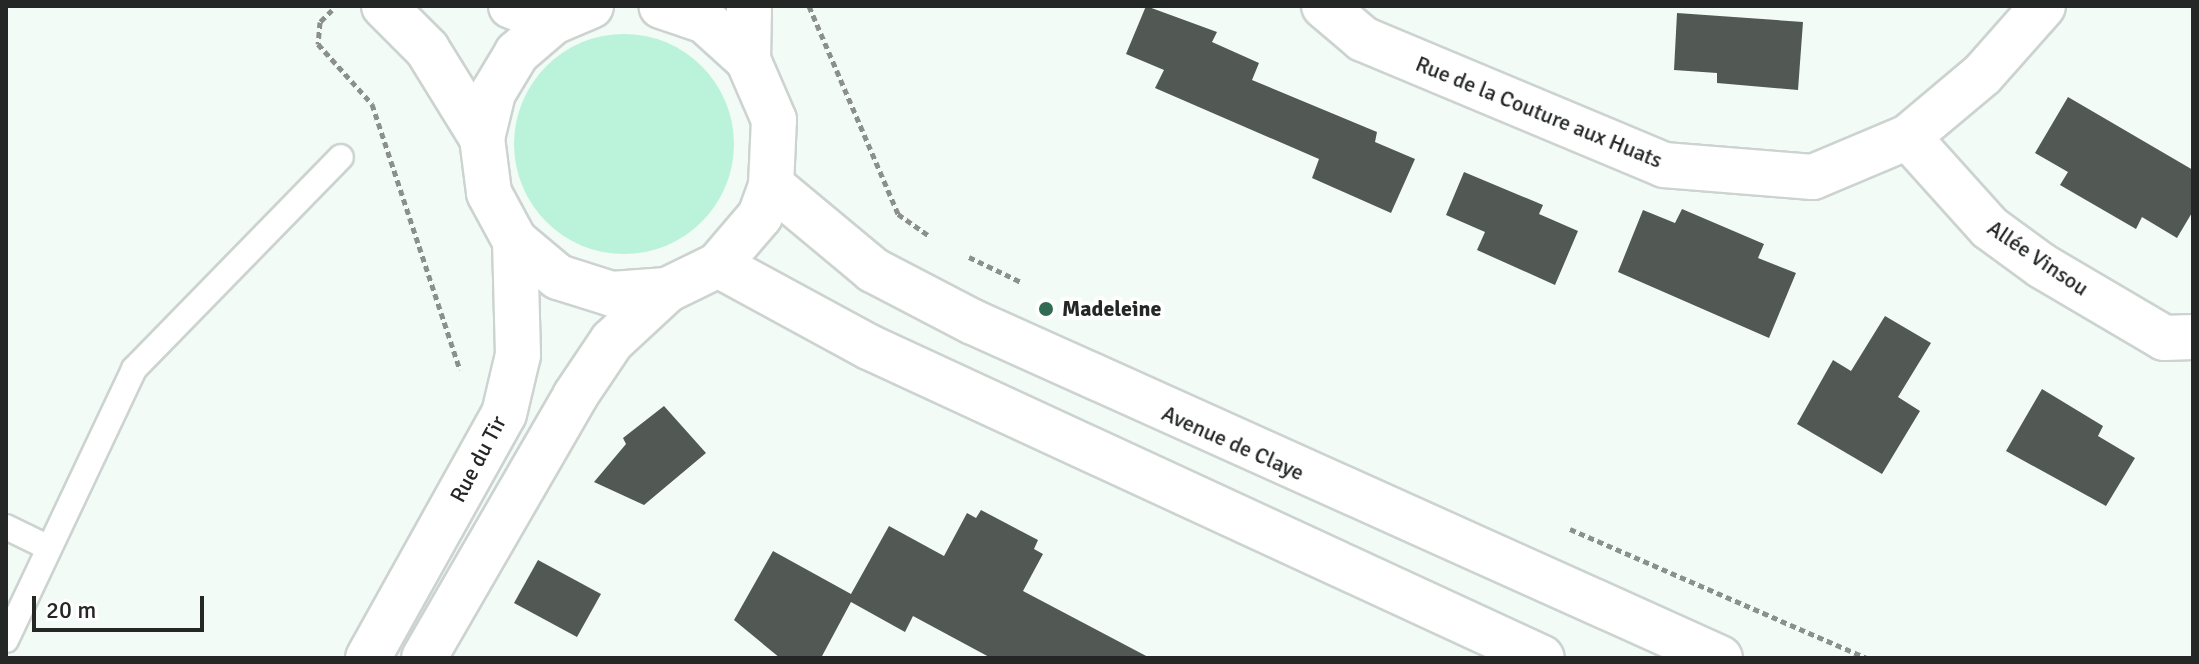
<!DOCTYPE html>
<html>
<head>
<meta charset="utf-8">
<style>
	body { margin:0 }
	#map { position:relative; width:2199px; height:664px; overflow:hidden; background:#f3fbf7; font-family:Signika,sans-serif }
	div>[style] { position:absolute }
	.green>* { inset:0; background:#baf3d9 }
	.round { border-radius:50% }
	.building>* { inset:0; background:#525955 }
	.path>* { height:5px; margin-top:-2.5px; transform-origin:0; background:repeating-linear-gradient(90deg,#8b908d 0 6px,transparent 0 10px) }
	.roads { filter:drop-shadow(2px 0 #ccd3d0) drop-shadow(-2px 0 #ccd3d0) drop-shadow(0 2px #ccd3d0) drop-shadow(0 -2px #ccd3d0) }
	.service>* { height:24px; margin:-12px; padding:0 12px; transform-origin:12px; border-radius:12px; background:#fff }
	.minor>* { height:44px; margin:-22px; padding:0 22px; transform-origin:22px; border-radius:22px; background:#fff }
	.tertiary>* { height:44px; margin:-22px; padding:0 22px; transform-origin:22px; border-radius:22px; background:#fff }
	.secondary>* { height:44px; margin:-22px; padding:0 22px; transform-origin:22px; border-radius:22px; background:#fff }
	.primary>* { height:44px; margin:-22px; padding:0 22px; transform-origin:22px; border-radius:22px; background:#fff }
	.dots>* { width:22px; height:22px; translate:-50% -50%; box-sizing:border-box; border:4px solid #fff; border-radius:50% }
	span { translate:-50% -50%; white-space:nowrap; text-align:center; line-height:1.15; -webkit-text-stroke:8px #fff; paint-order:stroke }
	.street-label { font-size:22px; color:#242725 }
	.poi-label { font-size:22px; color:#242725; font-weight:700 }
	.left { translate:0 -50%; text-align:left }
	.frame { position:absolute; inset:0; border:8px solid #242725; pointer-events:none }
	.scale { position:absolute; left:32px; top:596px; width:172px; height:36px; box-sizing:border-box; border:4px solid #242725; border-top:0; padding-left:10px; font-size:24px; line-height:28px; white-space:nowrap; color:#242725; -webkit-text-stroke:6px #fff; paint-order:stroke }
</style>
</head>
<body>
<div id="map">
	<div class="green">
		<div class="round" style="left:514px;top:34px;width:220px;height:220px"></div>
	</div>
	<div class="building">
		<div style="clip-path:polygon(1146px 6px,1217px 32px,1212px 42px,1259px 63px,1252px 80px,1377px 132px,1375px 142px,1415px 159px,1391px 213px,1312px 178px,1319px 159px,1155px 88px,1164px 70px,1126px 54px)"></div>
		<div style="clip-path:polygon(1677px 13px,1803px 22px,1798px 90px,1717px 83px,1717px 73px,1674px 70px)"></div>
		<div style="clip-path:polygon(2068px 97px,2193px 170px,2193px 211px,2177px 238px,2142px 217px,2136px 229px,2060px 185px,2068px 172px,2035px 153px)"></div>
		<div style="clip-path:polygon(1464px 172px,1543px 205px,1539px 214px,1578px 231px,1555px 285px,1477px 250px,1485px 232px,1446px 215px)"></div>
		<div style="clip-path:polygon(1682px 209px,1764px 244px,1758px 258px,1796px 273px,1769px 338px,1618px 272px,1643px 210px,1675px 223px)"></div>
		<div style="clip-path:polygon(1885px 316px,1931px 343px,1898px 397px,1920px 411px,1882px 474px,1797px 424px,1833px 360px,1851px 371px)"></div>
		<div style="clip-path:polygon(2042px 389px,2103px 426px,2098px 436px,2135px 458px,2106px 506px,2006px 451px)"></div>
		<div style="clip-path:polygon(664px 406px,706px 453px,644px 505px,594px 482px,626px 444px,623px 438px)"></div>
		<div style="clip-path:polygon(981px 510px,1038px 540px,1034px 549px,1043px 554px,1023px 591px,1150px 658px,991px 658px,913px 616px,905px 632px,851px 602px,821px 658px,780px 658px,734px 620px,773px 551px,851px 594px,889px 526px,944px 556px,967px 513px,976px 518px)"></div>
		<div style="clip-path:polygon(538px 560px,601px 594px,577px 637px,514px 603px)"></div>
	</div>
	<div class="path">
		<div style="left:809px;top:6px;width:226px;rotate:66.8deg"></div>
		<div style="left:898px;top:214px;width:37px;rotate:35deg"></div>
		<div style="left:332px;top:10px;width:17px;rotate:135deg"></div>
		<div style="left:320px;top:22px;width:22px;rotate:95deg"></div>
		<div style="left:318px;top:44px;width:81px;rotate:48deg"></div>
		<div style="left:372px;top:104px;width:280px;rotate:71.7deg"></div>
		<div style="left:969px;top:257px;width:58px;rotate:25.7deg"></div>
		<div style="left:1570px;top:529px;width:323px;rotate:23.5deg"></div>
	</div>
	<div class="roads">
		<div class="service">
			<div style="left:6px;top:527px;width:48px;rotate:26deg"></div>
			<div style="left:6px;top:640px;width:300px;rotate:-64.7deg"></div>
			<div style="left:134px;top:369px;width:296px;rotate:-45.7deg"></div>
		</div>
		<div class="minor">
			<div style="left:1324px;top:6px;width:51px;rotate:40.2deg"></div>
			<div style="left:1363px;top:39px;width:326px;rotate:22.7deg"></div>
			<div style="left:1664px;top:165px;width:149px;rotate:4.6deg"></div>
			<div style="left:1813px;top:177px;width:103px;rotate:-22.8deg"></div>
			<div style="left:1908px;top:137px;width:97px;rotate:-40deg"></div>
			<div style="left:1982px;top:75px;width:92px;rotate:-48.5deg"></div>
			<div style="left:1908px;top:137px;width:122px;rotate:48deg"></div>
			<div style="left:1990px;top:228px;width:64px;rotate:36.2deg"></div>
			<div style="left:2042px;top:266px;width:142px;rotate:30.5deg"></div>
			<div style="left:2164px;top:338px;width:29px;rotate:-2deg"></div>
		</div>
		<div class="tertiary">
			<div style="left:748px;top:60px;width:54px;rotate:-88.9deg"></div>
		</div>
		<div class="secondary">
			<div style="left:368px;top:658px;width:279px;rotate:-60.9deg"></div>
			<div style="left:504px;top:414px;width:61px;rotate:-76.7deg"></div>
			<div style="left:518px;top:355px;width:114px;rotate:-91.5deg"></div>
			<div style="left:424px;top:658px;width:302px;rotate:-60deg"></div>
			<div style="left:575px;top:396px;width:66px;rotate:-56.1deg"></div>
			<div style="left:612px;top:341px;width:75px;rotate:-42.8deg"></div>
		</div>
		<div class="primary">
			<div style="left:384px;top:6px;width:61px;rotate:45deg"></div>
			<div style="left:427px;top:49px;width:105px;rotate:58.3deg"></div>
			<div style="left:511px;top:6px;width:45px;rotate:20.9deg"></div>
			<div style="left:591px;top:6px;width:41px;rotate:157.2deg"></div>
			<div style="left:553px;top:22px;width:48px;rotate:139.3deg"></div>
			<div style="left:517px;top:53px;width:47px;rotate:121deg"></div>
			<div style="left:493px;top:93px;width:46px;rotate:103.7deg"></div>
			<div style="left:482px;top:138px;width:55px;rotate:82.7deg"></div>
			<div style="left:489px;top:193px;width:55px;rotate:61.6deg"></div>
			<div style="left:515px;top:241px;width:56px;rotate:39.9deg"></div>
			<div style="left:558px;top:277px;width:57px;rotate:17.5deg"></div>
			<div style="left:612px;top:294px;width:55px;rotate:-4.2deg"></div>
			<div style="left:667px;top:290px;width:57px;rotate:-26.1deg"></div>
			<div style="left:718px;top:265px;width:65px;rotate:-49.4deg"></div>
			<div style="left:760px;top:216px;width:33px;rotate:-70deg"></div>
			<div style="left:771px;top:185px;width:65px;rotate:-87.4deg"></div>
			<div style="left:774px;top:120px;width:65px;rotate:-113.4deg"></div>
			<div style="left:748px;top:60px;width:58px;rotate:-137.8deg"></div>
			<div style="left:705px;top:21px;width:46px;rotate:-161.2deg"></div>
			<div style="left:771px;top:185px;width:133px;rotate:39.8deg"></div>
			<div style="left:873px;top:270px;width:113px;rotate:27.5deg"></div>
			<div style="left:973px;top:322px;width:819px;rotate:24.22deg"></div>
			<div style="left:718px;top:265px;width:172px;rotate:28.5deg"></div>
			<div style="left:869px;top:347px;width:741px;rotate:24.8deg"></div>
		</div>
	</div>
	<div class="dots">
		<div style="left:1046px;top:309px;background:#316b54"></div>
	</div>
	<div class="street-label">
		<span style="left:1539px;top:112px;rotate:22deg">Rue de la Couture aux Huats</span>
		<span style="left:2038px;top:258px;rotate:34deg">Allée Vinsou</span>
		<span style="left:1233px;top:443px;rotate:24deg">Avenue de Claye</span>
		<span style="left:478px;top:459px;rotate:-62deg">Rue du Tir</span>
	</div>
	<div class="poi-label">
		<span class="left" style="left:1062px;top:309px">Madeleine</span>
	</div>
	<div class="frame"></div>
	<div class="scale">20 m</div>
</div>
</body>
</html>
